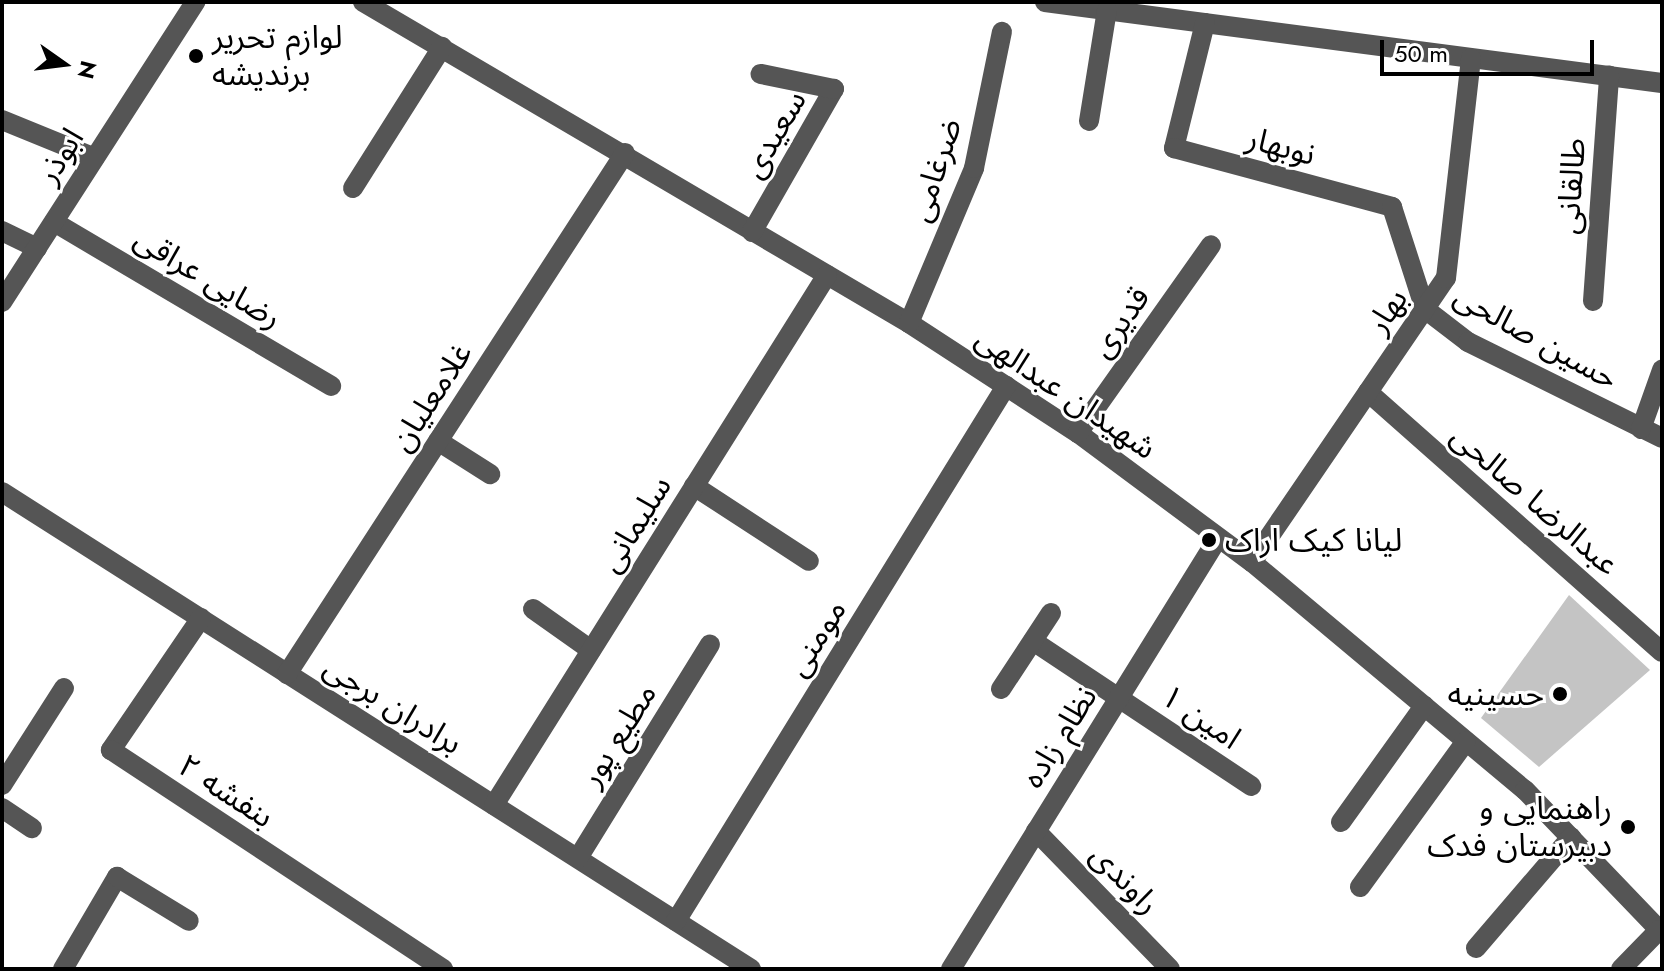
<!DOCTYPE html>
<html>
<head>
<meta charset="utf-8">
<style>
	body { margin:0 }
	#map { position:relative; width:1664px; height:971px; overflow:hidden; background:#fff; font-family:Jost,"Noto Sans Arabic",sans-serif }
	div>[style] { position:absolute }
	.building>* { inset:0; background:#c4c4c4 }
	.minor>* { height:20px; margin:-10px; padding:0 10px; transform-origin:10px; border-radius:10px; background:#555 }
	.dots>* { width:22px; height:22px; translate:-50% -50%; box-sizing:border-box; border:4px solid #fff; border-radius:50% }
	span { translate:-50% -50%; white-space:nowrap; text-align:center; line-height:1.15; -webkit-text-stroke:6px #fff; paint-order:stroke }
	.poi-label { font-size:32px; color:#000 }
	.left { translate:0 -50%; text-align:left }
	.right { translate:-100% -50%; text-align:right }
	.street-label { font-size:32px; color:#000 }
	.frame { position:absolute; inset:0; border:4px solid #000; pointer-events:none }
	.north { position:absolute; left:24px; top:24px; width:80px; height:80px; -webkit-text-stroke:6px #fff; paint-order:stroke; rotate:104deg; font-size:22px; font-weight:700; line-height:32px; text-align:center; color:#000 }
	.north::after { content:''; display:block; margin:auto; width:28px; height:36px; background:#000; clip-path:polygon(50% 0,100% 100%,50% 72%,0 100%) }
	.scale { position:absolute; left:1380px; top:40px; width:214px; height:36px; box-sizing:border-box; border:4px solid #000; border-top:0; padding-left:10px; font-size:24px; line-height:28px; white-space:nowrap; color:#000; -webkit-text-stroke:6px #fff; paint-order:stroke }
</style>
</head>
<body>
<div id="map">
	<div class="building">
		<div style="clip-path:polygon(1569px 595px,1650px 670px,1539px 767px,1481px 718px)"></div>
	</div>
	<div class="minor">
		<div style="left:363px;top:2px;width:633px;rotate:30.45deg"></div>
		<div style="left:909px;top:323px;width:202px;rotate:33.1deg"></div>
		<div style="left:1078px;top:433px;width:217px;rotate:36.6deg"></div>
		<div style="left:1252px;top:562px;width:356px;rotate:39.9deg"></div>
		<div style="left:1525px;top:790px;width:198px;rotate:46.2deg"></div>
		<div style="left:1045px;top:2px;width:622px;rotate:7.48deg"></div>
		<div style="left:1205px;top:23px;width:129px;rotate:103.9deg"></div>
		<div style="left:1174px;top:148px;width:226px;rotate:15.1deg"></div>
		<div style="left:1392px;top:207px;width:107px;rotate:72.1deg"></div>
		<div style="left:1425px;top:309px;width:54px;rotate:37.5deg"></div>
		<div style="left:1468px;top:342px;width:216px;rotate:26.3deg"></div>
		<div style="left:2px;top:120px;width:100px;rotate:22.2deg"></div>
		<div style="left:1089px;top:121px;width:112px;rotate:-80.8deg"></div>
		<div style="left:353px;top:188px;width:167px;rotate:-57.7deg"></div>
		<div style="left:54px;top:222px;width:322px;rotate:30.6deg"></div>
		<div style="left:2px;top:231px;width:39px;rotate:26deg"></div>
		<div style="left:752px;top:232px;width:165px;rotate:-60.2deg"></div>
		<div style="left:834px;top:89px;width:75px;rotate:-168.4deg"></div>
		<div style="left:1593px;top:301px;width:226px;rotate:-85.9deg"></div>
		<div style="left:2px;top:302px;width:357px;rotate:-57.2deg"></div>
		<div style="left:909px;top:323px;width:168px;rotate:-67.2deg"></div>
		<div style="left:974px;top:168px;width:139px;rotate:-78.4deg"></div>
		<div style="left:1368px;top:392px;width:392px;rotate:41.5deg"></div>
		<div style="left:1641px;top:429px;width:63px;rotate:-70.4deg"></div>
		<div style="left:1078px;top:433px;width:230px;rotate:-54.7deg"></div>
		<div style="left:438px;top:441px;width:62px;rotate:32.4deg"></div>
		<div style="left:694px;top:486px;width:137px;rotate:33.1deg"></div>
		<div style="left:2px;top:492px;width:888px;rotate:32.49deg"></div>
		<div style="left:1252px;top:562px;width:344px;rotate:-55.7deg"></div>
		<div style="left:1446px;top:278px;width:221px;rotate:-83.5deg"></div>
		<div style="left:533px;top:609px;width:71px;rotate:35.3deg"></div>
		<div style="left:201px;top:618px;width:160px;rotate:124.3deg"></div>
		<div style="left:111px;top:750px;width:398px;rotate:33.4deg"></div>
		<div style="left:1033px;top:641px;width:262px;rotate:33.6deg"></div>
		<div style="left:287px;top:674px;width:621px;rotate:-57.03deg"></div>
		<div style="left:1001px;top:689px;width:91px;rotate:-56.7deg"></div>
		<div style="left:2px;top:785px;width:115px;rotate:-57.4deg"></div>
		<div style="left:494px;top:805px;width:626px;rotate:-57.86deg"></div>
		<div style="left:2px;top:808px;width:36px;rotate:34deg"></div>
		<div style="left:1341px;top:822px;width:143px;rotate:-54.4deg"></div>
		<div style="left:1036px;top:831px;width:192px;rotate:45.8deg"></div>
		<div style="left:578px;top:858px;width:251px;rotate:-58.3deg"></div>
		<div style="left:1360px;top:887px;width:180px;rotate:-54deg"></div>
		<div style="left:676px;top:921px;width:629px;rotate:-58.33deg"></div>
		<div style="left:1476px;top:948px;width:146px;rotate:-49.4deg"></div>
		<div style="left:63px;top:969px;width:107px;rotate:-59.6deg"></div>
		<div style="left:117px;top:877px;width:84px;rotate:31.4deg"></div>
		<div style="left:951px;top:969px;width:507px;rotate:-58.22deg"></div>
		<div style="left:1621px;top:969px;width:54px;rotate:-45.7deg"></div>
	</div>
	<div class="dots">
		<div style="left:196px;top:56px;background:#000"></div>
		<div style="left:1209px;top:540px;background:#000"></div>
		<div style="left:1560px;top:694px;background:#000"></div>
		<div style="left:1628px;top:827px;background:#000"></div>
	</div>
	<div class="poi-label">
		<span class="left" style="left:212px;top:56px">لوازم تحریر<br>برندیشه</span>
		<span class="left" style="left:1225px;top:540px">لیانا کیک اراک</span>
		<span class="right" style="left:1544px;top:694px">حسینیه</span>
		<span class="right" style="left:1612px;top:827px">راهنمایی و<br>دبیرستان فدک</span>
	</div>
	<div class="street-label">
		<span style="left:774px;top:134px;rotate:-60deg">سعیدی</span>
		<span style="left:1281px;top:146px;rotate:15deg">نوبهار</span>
		<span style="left:60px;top:156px;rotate:-58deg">ابوذر</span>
		<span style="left:935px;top:170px;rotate:-72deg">ضرغامی</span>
		<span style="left:1571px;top:186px;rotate:-86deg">طالقانی</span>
		<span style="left:208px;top:278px;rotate:31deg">رضایی عراقی</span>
		<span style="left:1387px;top:311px;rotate:-56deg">بهار</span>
		<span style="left:1120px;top:322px;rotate:-55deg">قدیری</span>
		<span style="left:1536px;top:337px;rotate:29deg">حسین صالحی</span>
		<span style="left:1066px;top:393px;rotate:34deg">شهیدان عبدالهی</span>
		<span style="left:431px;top:397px;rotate:-57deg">غلامعلیان</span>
		<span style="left:1535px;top:500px;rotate:41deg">عبدالرضا صالحی</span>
		<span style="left:635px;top:524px;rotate:-58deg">سلیمانی</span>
		<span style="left:816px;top:638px;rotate:-58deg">مومنی</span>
		<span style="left:393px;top:705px;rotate:32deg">برادران برجی</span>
		<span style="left:1201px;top:717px;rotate:34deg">امین ۱</span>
		<span style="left:618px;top:735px;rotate:-58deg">مطیع پور</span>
		<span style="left:1059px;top:737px;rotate:-58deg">نظام زاده</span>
		<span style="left:226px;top:791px;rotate:33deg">بنفشه ۲</span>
		<span style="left:1125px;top:879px;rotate:46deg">راوندی</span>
	</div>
	<div class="frame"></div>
	<div class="north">N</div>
	<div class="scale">50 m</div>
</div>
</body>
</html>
